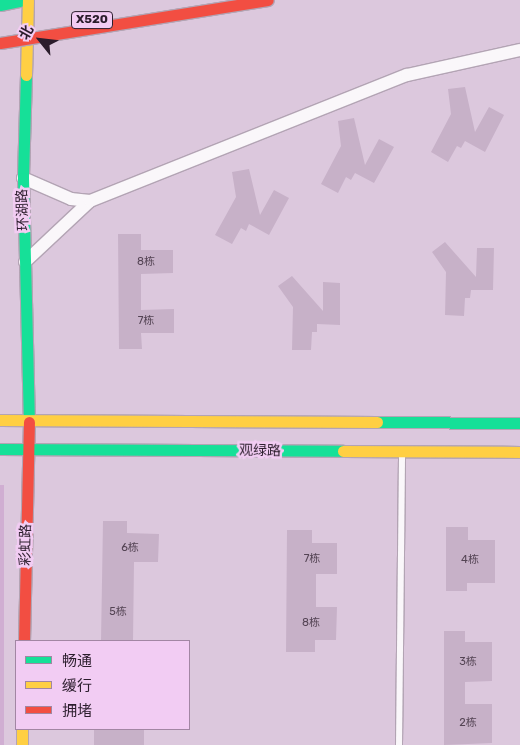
<!DOCTYPE html>
<html>
<head>
<meta charset="utf-8">
<style>
	body { margin:0 }
	#map { position:relative; width:520px; height:745px; overflow:hidden; background:#dcc8dd; font-family:Rubik,"Noto Sans SC",sans-serif }
	div>[style] { position:absolute }
	.green>* { inset:0; background:#d0aed2 }
	.building>* { inset:0; background:#c7b1c8 }
	.roads { filter:drop-shadow(1px 0 #b3a4b4) drop-shadow(-1px 0 #b3a4b4) drop-shadow(0 1px #b3a4b4) drop-shadow(0 -1px #b3a4b4) }
	.lane>* { height:6px; margin:-3px; padding:0 3px; transform-origin:3px; border-radius:3px; background:#faf7fa }
	.street>* { height:12px; margin:-6px; padding:0 6px; transform-origin:6px; border-radius:6px; background:#faf7fa }
	.fast>* { height:11px; margin:-5.5px; padding:0 5.5px; transform-origin:5.5px; border-radius:5.5px; background:#16e098 }
	.slow>* { height:11px; margin:-5.5px; padding:0 5.5px; transform-origin:5.5px; border-radius:5.5px; background:#ffcf43 }
	.jam>* { height:11px; margin:-5.5px; padding:0 5.5px; transform-origin:5.5px; border-radius:5.5px; background:#f24e42 }
	.bridges { filter:drop-shadow(1px 0 #b3a4b4) drop-shadow(-1px 0 #b3a4b4) drop-shadow(0 1px #b3a4b4) drop-shadow(0 -1px #b3a4b4) }
	.jam-bridge>* { height:11px; margin:-5.5px; padding:0 5.5px; transform-origin:5.5px; border-radius:5.5px; background:#f24e42 }
	span { translate:-50% -50%; white-space:nowrap; text-align:center; line-height:1.15; -webkit-text-stroke:5px #f2ccf3; paint-order:stroke }
	.number-label { font-size:11px; color:#544454 }
	.number-label span { -webkit-text-stroke-width:0 }
	.shield-label span { padding:1px 4px; background:#f2ccf3; border:1px solid; border-radius:4px; -webkit-text-stroke-width:0 }
	.shield-label { font-size:12px; color:#2b1d2c; font-weight:700 }
	.street-label { font-size:14px; color:#2b1d2c }
	.legend { position:absolute; left:15px; top:640px; width:175px; height:90px; box-sizing:border-box; background:#f2ccf3; border:1px solid #a286a3; margin:0; padding:6px 9px; list-style:none; font-size:15px; color:#2b1d2c }
	.legend li { display:flex; align-items:center; gap:10px; height:25px }
	.legend b { width:25px; border:1px solid #a286a3 }
	.north { position:absolute; left:15px; top:15px; width:50px; height:50px; -webkit-text-stroke:4px #f2ccf3; paint-order:stroke; rotate:299deg; font-size:14px; font-weight:700; line-height:20px; text-align:center; color:#2b1d2c }
	.north::after { content:''; display:block; margin:auto; width:18px; height:22px; background:#2b1d2c; clip-path:polygon(50% 0,100% 100%,50% 72%,0 100%) }
</style>
</head>
<body>
<div id="map">
	<div class="green">
		<div style="clip-path:polygon(0 485px,4px 485px,4px 745px,0 745px)"></div>
	</div>
	<div class="building">
		<div style="clip-path:polygon(465px 87px,475px 132px,489px 107px,504px 115px,485px 152px,465px 141px,461px 148px,457px 146px,448px 162px,431px 152px,451px 114px,448px 89px)"></div>
		<div style="clip-path:polygon(354px 118px,365px 165px,379px 139px,394px 147px,374px 183px,355px 173px,351px 180px,346px 177px,338px 193px,321px 184px,341px 146px,338px 121px)"></div>
		<div style="clip-path:polygon(249px 169px,260px 215px,274px 190px,289px 198px,269px 235px,249px 224px,246px 231px,241px 228px,232px 244px,215px 235px,236px 197px,232px 172px)"></div>
		<div style="clip-path:polygon(118px 234px,141px 234px,141px 250px,173px 250px,173px 273px,141px 274px,141px 310px,174px 309px,174px 333px,141px 333px,142px 349px,119px 349px)"></div>
		<div style="clip-path:polygon(445px 242px,476px 277px,477px 248px,494px 248px,493px 290px,471px 290px,470px 298px,465px 298px,464px 316px,445px 315px,446px 272px,432px 252px)"></div>
		<div style="clip-path:polygon(292px 276px,323px 311px,323px 282px,340px 283px,340px 325px,317px 324px,317px 332px,312px 332px,311px 350px,292px 350px,293px 307px,278px 286px)"></div>
		<div style="clip-path:polygon(103px 521px,127px 521px,127px 533px,159px 534px,158px 562px,134px 562px,133px 641px,101px 641px)"></div>
		<div style="clip-path:polygon(446px 527px,468px 527px,468px 540px,495px 540px,495px 583px,467px 583px,467px 591px,446px 591px)"></div>
		<div style="clip-path:polygon(287px 530px,312px 530px,312px 543px,337px 543px,337px 574px,316px 574px,316px 607px,337px 607px,336px 640px,315px 640px,315px 652px,286px 652px)"></div>
		<div style="clip-path:polygon(444px 631px,465px 631px,465px 642px,492px 642px,492px 681px,465px 682px,465px 704px,492px 704px,492px 743px,444px 745px)"></div>
		<div style="clip-path:polygon(94px 729px,144px 729px,144px 745px,94px 745px)"></div>
	</div>
	<div class="roads">
		<div class="lane">
			<div style="left:399px;top:745px;width:291px;rotate:-89.4deg"></div>
		</div>
		<div class="street">
			<div style="left:23px;top:178px;width:52px;rotate:23.6deg"></div>
			<div style="left:71px;top:199px;width:19px;rotate:6deg"></div>
			<div style="left:25px;top:262px;width:89px;rotate:-43.2deg"></div>
			<div style="left:90px;top:201px;width:341px;rotate:-21.7deg"></div>
			<div style="left:407px;top:75px;width:116px;rotate:-12.5deg"></div>
		</div>
		<div class="fast">
			<div style="left:0;top:5px;width:24px;rotate:-12deg"></div>
			<div style="left:26px;top:75px;width:103px;rotate:91.7deg"></div>
			<div style="left:23px;top:178px;width:244px;rotate:88.6deg"></div>
			<div style="left:377px;top:422px;width:143px;rotate:0.4deg"></div>
			<div style="left:0;top:449px;width:343px;rotate:0.3deg"></div>
		</div>
		<div class="slow">
			<div style="left:26px;top:75px;width:75px;rotate:-88.5deg"></div>
			<div style="left:0;top:420px;width:377px;rotate:0.3deg"></div>
			<div style="left:343px;top:451px;width:177px;rotate:0.3deg"></div>
			<div style="left:22px;top:729px;width:16px;rotate:90deg"></div>
		</div>
		<div class="jam">
			<div style="left:24px;top:641px;width:219px;rotate:-88.7deg"></div>
		</div>
	</div>
	<div class="bridges">
		<div class="jam-bridge">
			<div style="left:0;top:43px;width:271px;rotate:-9.1deg"></div>
		</div>
	</div>
	<div class="number-label">
		<span style="left:146px;top:262px">8栋</span>
		<span style="left:146px;top:321px">7栋</span>
		<span style="left:130px;top:548px">6栋</span>
		<span style="left:312px;top:559px">7栋</span>
		<span style="left:470px;top:560px">4栋</span>
		<span style="left:118px;top:612px">5栋</span>
		<span style="left:311px;top:623px">8栋</span>
		<span style="left:468px;top:662px">3栋</span>
		<span style="left:468px;top:723px">2栋</span>
	</div>
	<div class="shield-label">
		<span style="left:92px;top:20px">X520</span>
	</div>
	<div class="street-label">
		<span style="left:23px;top:210px;rotate:-92deg">环湖路</span>
		<span style="left:260px;top:451px;rotate:1deg">观绿路</span>
		<span style="left:26px;top:545px;rotate:-89deg">彩虹路</span>
	</div>
	<ul class="legend">
	<li><b style="height:6px;background:#16e098"></b>畅通</li>
	<li><b style="height:6px;background:#ffcf43"></b>缓行</li>
	<li><b style="height:6px;background:#f24e42"></b>拥堵</li>
	</ul>
	<div class="north">北</div>
</div>
</body>
</html>
